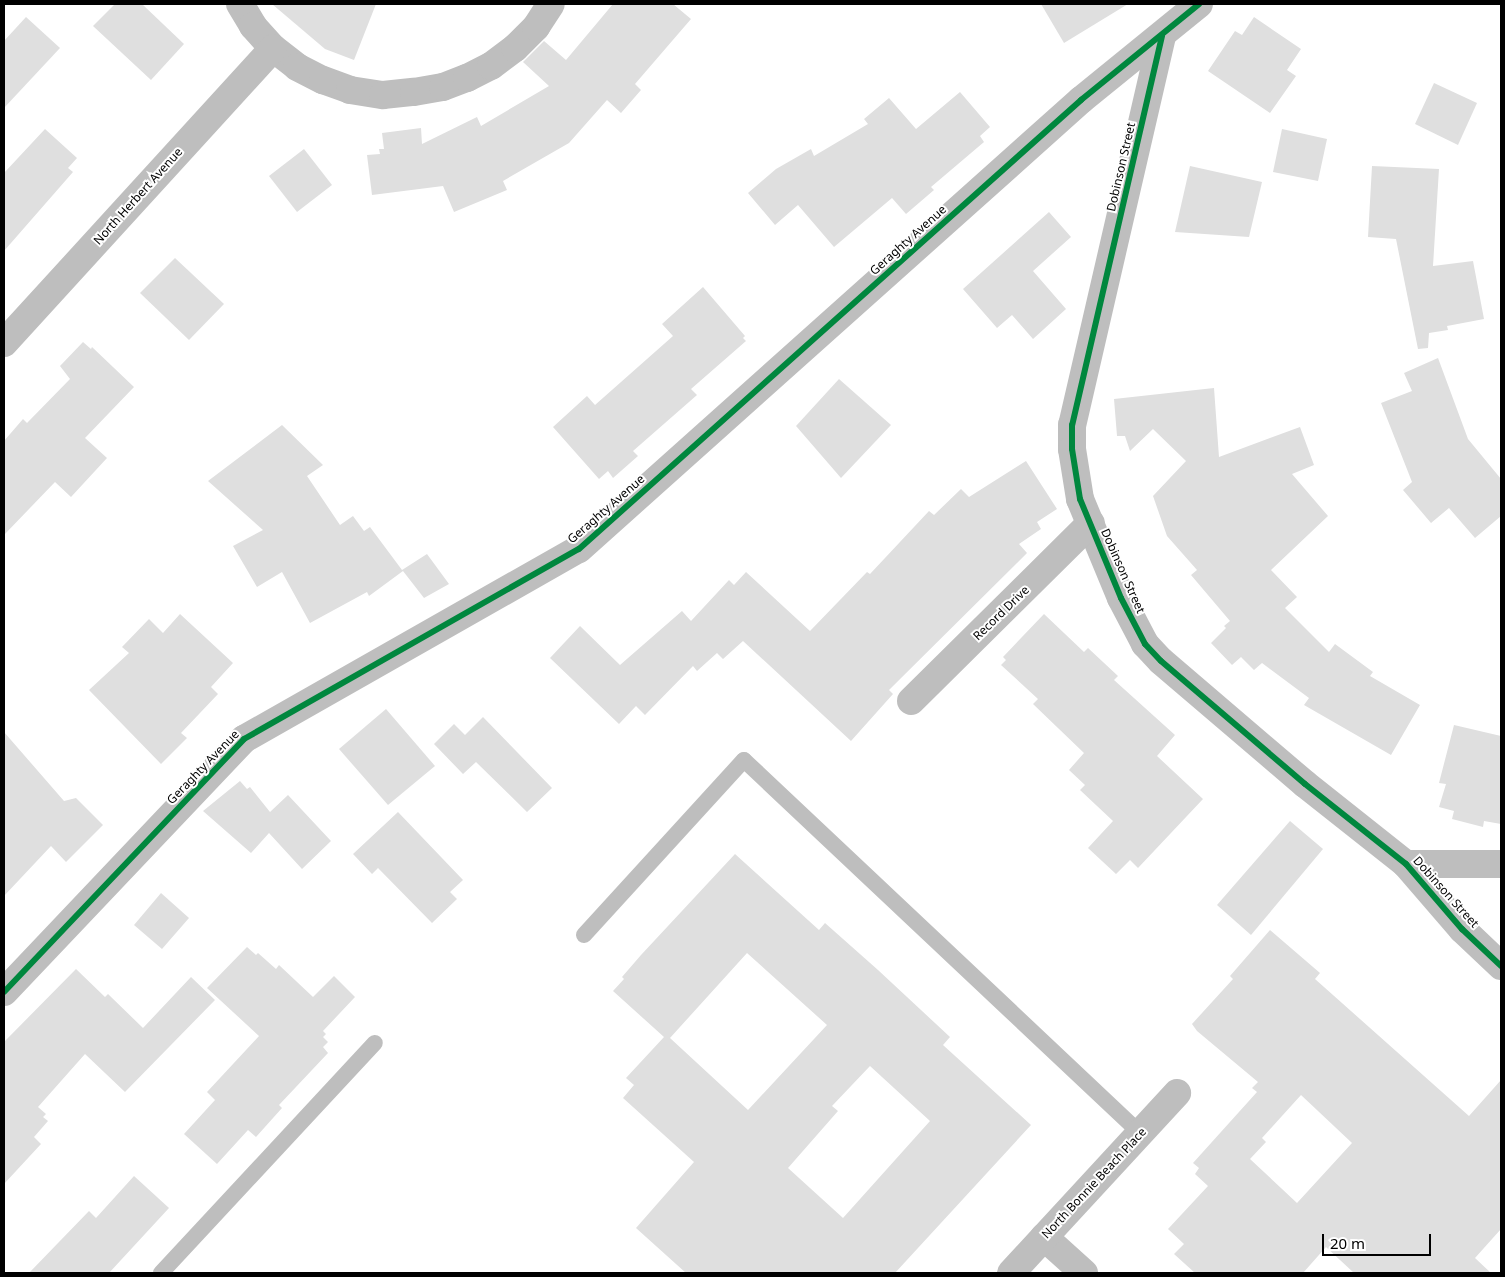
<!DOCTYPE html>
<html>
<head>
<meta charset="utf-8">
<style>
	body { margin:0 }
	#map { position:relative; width:1505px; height:1277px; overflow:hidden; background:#fff; font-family:"Noto Sans",sans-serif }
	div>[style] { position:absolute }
	.building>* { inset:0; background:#dfdfdf }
	.lane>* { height:16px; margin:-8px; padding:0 8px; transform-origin:8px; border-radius:8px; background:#bebebe }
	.street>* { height:28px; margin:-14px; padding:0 14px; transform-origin:14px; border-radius:14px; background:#bebebe }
	.cycleway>* { height:6px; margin:-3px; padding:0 3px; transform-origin:3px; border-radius:3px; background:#00873e }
	span { translate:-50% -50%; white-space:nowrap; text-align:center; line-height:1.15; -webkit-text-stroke:4px #fff; paint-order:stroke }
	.street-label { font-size:12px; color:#000 }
	.frame { position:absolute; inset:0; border:5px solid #000; pointer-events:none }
	.scale { position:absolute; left:1322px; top:1234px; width:109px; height:22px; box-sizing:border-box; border:2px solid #000; border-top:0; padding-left:6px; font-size:15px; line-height:18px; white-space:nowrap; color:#000; -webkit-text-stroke:4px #fff; paint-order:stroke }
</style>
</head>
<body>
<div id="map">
	<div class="building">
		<div style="clip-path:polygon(115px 4px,142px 4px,184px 44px,151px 80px,93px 26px)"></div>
		<div style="clip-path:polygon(272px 4px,376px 4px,354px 60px,325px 49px)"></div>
		<div style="clip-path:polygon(613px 4px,673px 4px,691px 19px,635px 84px,641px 90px,621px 113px,607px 100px,569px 143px,503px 181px,507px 190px,454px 212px,443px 186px,372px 195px,367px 155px,380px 154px,379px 149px,384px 149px,382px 133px,421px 128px,422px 144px,477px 117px,481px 126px,549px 86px,523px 62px,544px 41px,566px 60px)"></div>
		<div style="clip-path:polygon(1041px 4px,1128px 4px,1064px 43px)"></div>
		<div style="clip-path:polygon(26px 17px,60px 48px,4px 108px,4px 41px)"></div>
		<div style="clip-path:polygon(1254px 17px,1301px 49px,1287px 70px,1296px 76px,1270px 113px,1208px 71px,1235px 31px,1242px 35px)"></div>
		<div style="clip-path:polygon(1434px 83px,1477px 103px,1458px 145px,1415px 124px)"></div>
		<div style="clip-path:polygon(960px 92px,990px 127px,980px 136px,984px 142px,931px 187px,934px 190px,906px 214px,892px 198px,834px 247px,798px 205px,775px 225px,748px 193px,776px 169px,811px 149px,814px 156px,868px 124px,864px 119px,889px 98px,916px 129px)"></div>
		<div style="clip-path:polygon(45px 129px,77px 158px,68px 168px,73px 172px,4px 251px,4px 173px)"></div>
		<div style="clip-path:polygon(1282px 129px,1327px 139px,1318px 181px,1273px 172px)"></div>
		<div style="clip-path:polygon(304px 149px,332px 185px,297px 212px,269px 176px)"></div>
		<div style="clip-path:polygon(1190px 166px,1262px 182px,1249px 237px,1175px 232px)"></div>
		<div style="clip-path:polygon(1372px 166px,1439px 169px,1433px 266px,1473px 261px,1484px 319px,1447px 326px,1448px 330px,1429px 333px,1428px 348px,1418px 349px,1396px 239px,1368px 237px)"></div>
		<div style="clip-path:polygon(1049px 212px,1071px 237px,1033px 271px,1066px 309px,1033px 339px,1012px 315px,997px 328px,963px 289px)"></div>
		<div style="clip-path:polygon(175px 258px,224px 304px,189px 340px,140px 293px)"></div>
		<div style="clip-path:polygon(703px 287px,745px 336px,743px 338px,746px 341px,691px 389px,697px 395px,633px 451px,638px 456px,613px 478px,608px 471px,599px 479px,553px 427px,587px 396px,595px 405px,673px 336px,662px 324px)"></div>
		<div style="clip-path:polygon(83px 342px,91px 349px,92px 347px,134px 387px,85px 438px,107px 458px,71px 497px,55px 482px,4px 535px,4px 441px,23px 419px,27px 423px,70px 379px,60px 366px)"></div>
		<div style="clip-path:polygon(1438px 358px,1468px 439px,1501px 479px,1501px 516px,1475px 538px,1449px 508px,1431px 523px,1403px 490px,1412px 482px,1381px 403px,1412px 391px,1404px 373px)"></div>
		<div style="clip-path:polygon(839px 379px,891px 425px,841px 478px,796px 426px)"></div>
		<div style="clip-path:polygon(1214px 388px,1219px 457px,1300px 427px,1314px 465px,1292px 474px,1328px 516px,1271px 570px,1297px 597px,1285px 608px,1329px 652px,1335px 644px,1373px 672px,1370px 676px,1420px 705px,1391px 755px,1304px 705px,1309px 698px,1262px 663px,1254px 670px,1241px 657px,1232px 665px,1211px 643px,1226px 628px,1224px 626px,1230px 621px,1191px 575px,1197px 570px,1167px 536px,1153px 496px,1186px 461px,1153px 429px,1130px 451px,1125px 436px,1117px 436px,1114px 399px)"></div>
		<div style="clip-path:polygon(282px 425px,323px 465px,307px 476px,340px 525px,353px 516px,364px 531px,370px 527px,402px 570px,427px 554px,449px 584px,424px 598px,403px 571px,369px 596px,367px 592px,310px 623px,282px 572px,257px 587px,233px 546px,263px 530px,208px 481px)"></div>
		<div style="clip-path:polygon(1026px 461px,1057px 509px,1037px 522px,1041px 529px,1019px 544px,1027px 553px,889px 690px,893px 694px,851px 741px,743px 641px,723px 659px,717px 653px,697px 671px,693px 666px,645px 715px,636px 706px,619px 724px,550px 658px,580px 626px,620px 665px,682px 611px,691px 621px,729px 580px,734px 585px,746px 572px,810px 631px,867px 572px,870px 574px,929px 511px,934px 515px,961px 489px,969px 497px)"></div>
		<div style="clip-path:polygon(180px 614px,233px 663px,211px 687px,218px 694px,181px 733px,187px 738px,161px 764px,89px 690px,129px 653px,122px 647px,149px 619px,163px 633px)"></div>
		<div style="clip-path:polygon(1044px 614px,1084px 652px,1088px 648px,1118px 676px,1114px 680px,1175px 735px,1157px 756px,1203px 799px,1138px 868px,1130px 860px,1116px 874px,1088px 848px,1113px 821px,1080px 790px,1085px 785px,1069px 770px,1084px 753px,1033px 704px,1038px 699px,1001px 665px,1006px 660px,1003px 657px)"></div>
		<div style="clip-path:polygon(386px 709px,435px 766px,388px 805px,339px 749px)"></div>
		<div style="clip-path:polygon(483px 717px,552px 788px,527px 812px,476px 762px,463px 774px,434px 744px,454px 724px,465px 735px)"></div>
		<div style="clip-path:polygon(1454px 725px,1501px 736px,1501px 824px,1484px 821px,1483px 827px,1452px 819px,1454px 811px,1439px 807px,1446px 784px,1439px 783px)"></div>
		<div style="clip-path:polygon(4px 732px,64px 801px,76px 798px,103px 825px,66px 862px,51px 846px,4px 896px)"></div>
		<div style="clip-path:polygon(240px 781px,247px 789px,250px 787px,270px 812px,288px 795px,331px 841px,302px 869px,269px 833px,251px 853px,203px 811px)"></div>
		<div style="clip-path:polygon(398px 812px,463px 880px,450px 892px,457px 899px,432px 923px,378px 868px,372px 874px,353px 854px)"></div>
		<div style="clip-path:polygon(1290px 821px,1323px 849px,1251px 935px,1217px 905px)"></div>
		<div style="clip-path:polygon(evenodd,735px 854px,819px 930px,825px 923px,878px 970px,950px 1037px,943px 1045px,1031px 1125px,895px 1273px,686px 1273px,636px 1228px,694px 1162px,623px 1098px,634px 1085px,626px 1078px,664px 1037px,613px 991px,624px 979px,622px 977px,641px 955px,735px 854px,747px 953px,827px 1025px,748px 1110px,670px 1038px,747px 953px,735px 854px,870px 1066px,930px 1121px,843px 1218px,788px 1168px,838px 1111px,832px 1106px,870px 1066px)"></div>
		<div style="clip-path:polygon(161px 893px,189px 918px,162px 949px,134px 925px)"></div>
		<div style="clip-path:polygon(evenodd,1270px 930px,1320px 973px,1315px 979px,1469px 1116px,1501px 1080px,1501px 1229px,1475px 1258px,1491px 1273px,1354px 1273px,1326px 1247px,1303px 1273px,1195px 1273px,1174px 1254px,1184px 1244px,1168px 1229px,1208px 1186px,1195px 1174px,1199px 1168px,1193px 1163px,1257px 1092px,1252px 1088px,1258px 1082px,1197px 1031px,1192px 1024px,1233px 979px,1230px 976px,1270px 930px,1301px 1095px,1352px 1143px,1297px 1203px,1250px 1159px,1266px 1142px,1262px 1138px,1301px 1095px)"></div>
		<div style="clip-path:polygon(247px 947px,256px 955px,258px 953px,276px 969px,279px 965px,313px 997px,334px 976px,355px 997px,323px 1031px,326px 1034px,323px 1037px,328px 1042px,323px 1047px,328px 1053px,279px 1105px,282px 1108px,256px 1137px,248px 1130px,217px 1164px,184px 1134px,215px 1100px,207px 1092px,259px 1036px,207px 988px)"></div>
		<div style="clip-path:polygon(76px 969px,105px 997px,108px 994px,143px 1028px,191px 977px,215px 1000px,125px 1092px,85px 1054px,38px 1107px,46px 1114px,43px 1117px,48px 1121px,34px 1137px,41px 1144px,4px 1184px,4px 1042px)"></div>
		<div style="clip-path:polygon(134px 1176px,169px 1208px,109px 1273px,29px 1273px,89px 1211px,96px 1218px)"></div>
	</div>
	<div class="lane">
		<div style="left:584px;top:935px;width:237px;rotate:-47.6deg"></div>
		<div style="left:744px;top:760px;width:544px;rotate:43.29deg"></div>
		<div style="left:161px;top:1273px;width:314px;rotate:-47.1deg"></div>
	</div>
	<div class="street">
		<div style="left:240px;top:4px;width:26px;rotate:59deg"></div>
		<div style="left:253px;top:26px;width:30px;rotate:48deg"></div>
		<div style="left:273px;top:48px;width:31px;rotate:38deg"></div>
		<div style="left:297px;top:67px;width:29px;rotate:27deg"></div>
		<div style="left:323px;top:80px;width:29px;rotate:20deg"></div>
		<div style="left:350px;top:90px;width:33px;rotate:9deg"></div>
		<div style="left:383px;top:95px;width:31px;rotate:-6deg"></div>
		<div style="left:414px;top:92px;width:29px;rotate:-10deg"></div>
		<div style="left:443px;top:87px;width:26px;rotate:-21deg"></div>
		<div style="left:467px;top:78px;width:27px;rotate:-27deg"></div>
		<div style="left:491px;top:66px;width:30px;rotate:-37deg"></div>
		<div style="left:515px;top:48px;width:30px;rotate:-45deg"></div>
		<div style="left:536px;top:27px;width:27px;rotate:-57deg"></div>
		<div style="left:1162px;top:36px;width:399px;rotate:103deg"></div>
		<div style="left:1072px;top:425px;width:24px;rotate:90deg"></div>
		<div style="left:1072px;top:449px;width:51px;rotate:80.9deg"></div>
		<div style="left:1080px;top:499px;width:107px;rotate:67.5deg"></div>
		<div style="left:1121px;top:598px;width:52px;rotate:62.4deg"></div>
		<div style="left:1145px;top:644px;width:23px;rotate:47deg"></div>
		<div style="left:1161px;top:661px;width:189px;rotate:40.5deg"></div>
		<div style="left:1305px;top:784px;width:129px;rotate:38.4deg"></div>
		<div style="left:1406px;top:864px;width:86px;rotate:49.3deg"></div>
		<div style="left:1462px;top:929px;width:54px;rotate:43.5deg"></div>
		<div style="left:4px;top:343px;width:399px;rotate:-47.6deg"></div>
		<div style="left:911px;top:701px;width:253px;rotate:-44.7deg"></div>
		<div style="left:1406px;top:864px;width:95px"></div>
		<div style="left:4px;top:992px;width:349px;rotate:-46.5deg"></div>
		<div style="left:244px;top:739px;width:385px;rotate:-29.6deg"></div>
		<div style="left:579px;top:549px;width:674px;rotate:-41.81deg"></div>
		<div style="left:1081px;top:100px;width:152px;rotate:-39.1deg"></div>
		<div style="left:1044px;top:1237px;width:54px;rotate:42deg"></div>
		<div style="left:1011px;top:1273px;width:245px;rotate:-47.3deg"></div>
	</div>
	<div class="cycleway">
		<div style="left:1162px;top:36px;width:399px;rotate:103deg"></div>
		<div style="left:1072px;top:425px;width:24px;rotate:90deg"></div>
		<div style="left:1072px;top:449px;width:51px;rotate:80.9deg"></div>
		<div style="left:1080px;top:499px;width:107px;rotate:67.5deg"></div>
		<div style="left:1121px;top:598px;width:52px;rotate:62.4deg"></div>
		<div style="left:1145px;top:644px;width:23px;rotate:47deg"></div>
		<div style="left:1161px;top:661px;width:189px;rotate:40.5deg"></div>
		<div style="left:1305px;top:784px;width:129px;rotate:38.4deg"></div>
		<div style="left:1406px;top:864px;width:86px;rotate:49.3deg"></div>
		<div style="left:1462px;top:929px;width:54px;rotate:43.5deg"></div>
		<div style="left:4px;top:992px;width:349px;rotate:-46.5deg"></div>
		<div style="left:244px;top:739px;width:385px;rotate:-29.6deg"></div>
		<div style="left:579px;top:549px;width:674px;rotate:-41.81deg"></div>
		<div style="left:1081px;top:100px;width:152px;rotate:-39.1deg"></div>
	</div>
	<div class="street-label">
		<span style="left:1121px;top:167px;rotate:-77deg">Dobinson Street</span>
		<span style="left:138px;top:196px;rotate:-48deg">North Herbert Avenue</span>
		<span style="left:908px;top:240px;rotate:-42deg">Geraghty Avenue</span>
		<span style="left:606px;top:509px;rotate:-41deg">Geraghty Avenue</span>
		<span style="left:1123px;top:571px;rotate:66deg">Dobinson Street</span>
		<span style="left:1001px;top:613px;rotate:-44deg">Record Drive</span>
		<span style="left:203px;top:767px;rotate:-46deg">Geraghty Avenue</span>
		<span style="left:1446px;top:892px;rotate:48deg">Dobinson Street</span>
		<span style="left:1094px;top:1183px;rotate:-47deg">North Bonnie Beach Place</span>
	</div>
	<div class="frame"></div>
	<div class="scale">20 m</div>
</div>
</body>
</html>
